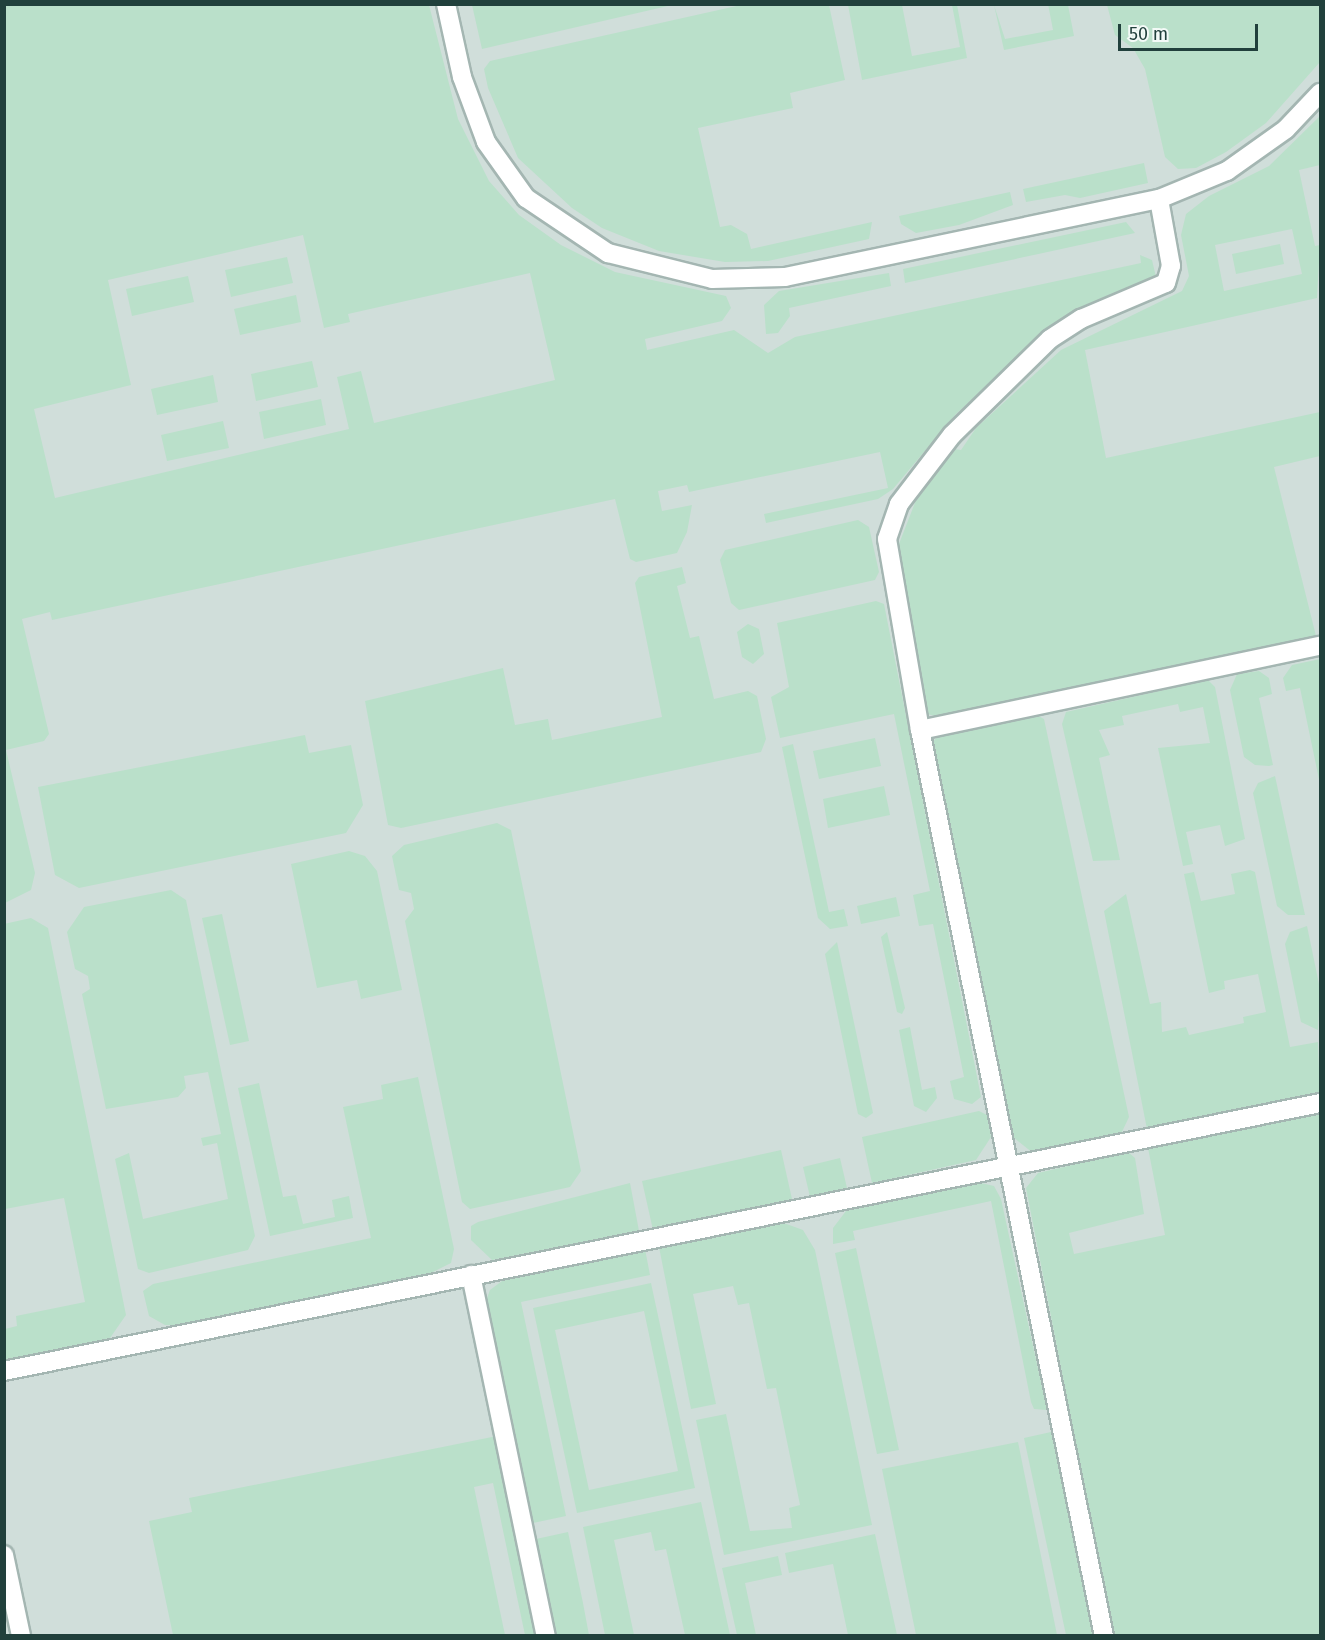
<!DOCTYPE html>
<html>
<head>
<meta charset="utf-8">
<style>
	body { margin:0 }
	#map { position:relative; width:1325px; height:1640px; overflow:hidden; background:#e2eeea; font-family:"Fira Sans",sans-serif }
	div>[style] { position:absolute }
	.built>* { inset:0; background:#d0deda }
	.green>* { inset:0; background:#bae0ca }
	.roads { filter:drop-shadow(2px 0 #a4b6b2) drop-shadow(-2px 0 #a4b6b2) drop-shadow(0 2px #a4b6b2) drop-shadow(0 -2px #a4b6b2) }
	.minor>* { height:18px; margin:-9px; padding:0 9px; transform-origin:9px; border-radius:9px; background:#fff }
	span { translate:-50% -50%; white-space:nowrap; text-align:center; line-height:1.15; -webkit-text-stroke:6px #f3faf7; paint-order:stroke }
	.frame { position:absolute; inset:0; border:6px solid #21403c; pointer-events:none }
	.scale { position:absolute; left:1118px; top:24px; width:140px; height:27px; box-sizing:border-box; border:3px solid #21403c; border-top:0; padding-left:8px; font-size:18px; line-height:21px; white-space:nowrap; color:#21403c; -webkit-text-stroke:4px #f3faf7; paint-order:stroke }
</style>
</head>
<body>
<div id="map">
	<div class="built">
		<div style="clip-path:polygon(5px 5px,1320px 5px,1320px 1635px,5px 1636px)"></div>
	</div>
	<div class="green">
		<div style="clip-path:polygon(1048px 4px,1068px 5px,1074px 36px,1004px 50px,994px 5px,1005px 39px,1053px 30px)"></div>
		<div style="clip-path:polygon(evenodd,5px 5px,429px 5px,458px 119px,489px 181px,519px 215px,561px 245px,615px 272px,726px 296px,731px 308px,722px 321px,645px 339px,647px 350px,734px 330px,768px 353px,795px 337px,1141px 263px,1140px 255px,1152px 260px,1156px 277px,1052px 326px,956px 414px,893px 489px,878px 499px,766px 523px,764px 514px,888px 488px,880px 452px,689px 492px,687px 485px,658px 491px,662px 511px,692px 505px,687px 532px,677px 553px,636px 562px,630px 559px,615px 499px,52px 620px,50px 612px,22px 619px,49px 734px,44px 741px,6px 750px,35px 873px,31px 890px,5px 903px,5px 5px,303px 235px,324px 328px,350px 322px,348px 314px,530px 273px,555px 380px,374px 423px,361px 371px,337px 377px,349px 429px,55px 498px,34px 409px,131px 385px,108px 280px,303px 235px)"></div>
		<div style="clip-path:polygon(472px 5px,472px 4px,672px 5px,482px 49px)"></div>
		<div style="clip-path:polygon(741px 5px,829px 5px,845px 80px,790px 93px,793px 108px,698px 128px,720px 227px,731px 225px,747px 234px,751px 249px,872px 222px,869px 239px,768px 261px,725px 262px,659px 251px,602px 228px,572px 208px,518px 158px,488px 88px,484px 69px,490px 61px)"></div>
		<div style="clip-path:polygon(848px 5px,902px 5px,912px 56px,960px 47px,952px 5px,957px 5px,967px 58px,862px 80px)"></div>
		<div style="clip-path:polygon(1107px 5px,1320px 5px,1320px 62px,1266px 123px,1226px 152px,1196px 168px,1178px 169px,1165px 157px,1145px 69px,1133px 48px,1115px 35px)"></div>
		<div style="clip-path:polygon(evenodd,1320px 116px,1320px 165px,1299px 170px,1315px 246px,1320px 245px,1317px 298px,1085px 350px,1106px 458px,1320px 412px,1320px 456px,1274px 467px,1316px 636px,939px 717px,927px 714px,897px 549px,918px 495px,954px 449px,961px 450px,976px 428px,1061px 350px,1182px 291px,1189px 276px,1181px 235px,1186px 214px,1209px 196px,1269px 166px,1320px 116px,1292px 229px,1302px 274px,1224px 291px,1215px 245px,1292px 229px)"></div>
		<div style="clip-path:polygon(1144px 163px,1148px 183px,1080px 198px,1065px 195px,1026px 202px,1023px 189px)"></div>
		<div style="clip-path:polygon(1010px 192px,1013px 205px,959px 225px,916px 233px,901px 224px,899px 216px)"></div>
		<div style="clip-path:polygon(1126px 222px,1135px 233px,905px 283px,903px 269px)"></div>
		<div style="clip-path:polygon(1280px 244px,1284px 264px,1236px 274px,1232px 254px)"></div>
		<div style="clip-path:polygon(287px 257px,293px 283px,231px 297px,225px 270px)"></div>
		<div style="clip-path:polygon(889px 273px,891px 286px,789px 308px,790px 316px,778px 333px,766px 334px,764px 305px,779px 291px)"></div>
		<div style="clip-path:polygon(188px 276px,194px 302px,132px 316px,126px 289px)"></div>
		<div style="clip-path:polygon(296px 295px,301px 322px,240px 335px,234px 309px)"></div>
		<div style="clip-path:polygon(312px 361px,318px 387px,256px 401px,251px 374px)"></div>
		<div style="clip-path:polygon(213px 375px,218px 402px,157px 415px,151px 389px)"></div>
		<div style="clip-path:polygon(321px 399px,326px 425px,264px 439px,259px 412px)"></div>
		<div style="clip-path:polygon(223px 421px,229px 448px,167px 461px,161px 435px)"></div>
		<div style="clip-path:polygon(858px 520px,869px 527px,879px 572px,875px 580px,739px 610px,731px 603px,720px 560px,725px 550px)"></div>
		<div style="clip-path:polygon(682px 567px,686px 583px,677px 586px,690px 638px,699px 636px,714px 699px,748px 691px,757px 696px,766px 739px,761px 752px,401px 828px,388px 825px,365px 701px,503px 668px,515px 725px,548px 719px,552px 740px,662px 717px,635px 583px,639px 577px)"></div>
		<div style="clip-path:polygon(876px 601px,884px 604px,981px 1097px,972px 1104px,954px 1099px,950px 1081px,964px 1077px,933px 924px,919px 926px,913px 895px,930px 891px,894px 714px,780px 738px,771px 697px,789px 687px,777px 623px)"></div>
		<div style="clip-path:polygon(748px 624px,759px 629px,764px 654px,753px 664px,742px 657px,737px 632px)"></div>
		<div style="clip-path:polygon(1320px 659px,1320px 784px,1300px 688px,1286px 691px,1283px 678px,1292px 665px)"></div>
		<div style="clip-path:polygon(1259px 671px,1269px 678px,1272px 694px,1259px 698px,1273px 765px,1269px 766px,1255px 765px,1244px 757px,1230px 690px,1237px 674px)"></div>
		<div style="clip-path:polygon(1208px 680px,1215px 687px,1245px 839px,1225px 846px,1220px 825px,1186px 832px,1193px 864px,1183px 866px,1158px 748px,1210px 743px,1203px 707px,1180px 712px,1178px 704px,1122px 716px,1124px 725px,1099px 730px,1110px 755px,1099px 758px,1120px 860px,1093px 861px,1062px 724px,1066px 712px)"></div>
		<div style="clip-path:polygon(1035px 714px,1044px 719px,1129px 1117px,1120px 1136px,1033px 1153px,1008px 1133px,930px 745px,940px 734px)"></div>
		<div style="clip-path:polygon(305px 735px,309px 753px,351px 745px,363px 805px,346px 833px,79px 888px,55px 875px,38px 787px)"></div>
		<div style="clip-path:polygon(875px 738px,881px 766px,819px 779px,813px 751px)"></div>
		<div style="clip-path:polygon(793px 744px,829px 912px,844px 909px,848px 926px,830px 929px,818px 918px,782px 747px)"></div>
		<div style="clip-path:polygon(1275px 776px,1305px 915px,1288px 915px,1277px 906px,1253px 793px,1258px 783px)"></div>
		<div style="clip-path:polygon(884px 786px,890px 815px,828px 828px,823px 799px)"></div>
		<div style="clip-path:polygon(497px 823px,511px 830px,581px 1171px,570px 1187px,470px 1209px,462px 1202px,405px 921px,414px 909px,411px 893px,399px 890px,392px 856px,404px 845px)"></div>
		<div style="clip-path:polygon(349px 851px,365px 856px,377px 871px,402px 990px,361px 999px,357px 980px,317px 988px,291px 864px)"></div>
		<div style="clip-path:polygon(1250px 870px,1255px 872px,1290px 1047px,1318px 1042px,1320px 1095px,1147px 1129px,1104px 911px,1126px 894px,1150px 1004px,1161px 1002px,1162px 1032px,1186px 1027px,1189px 1035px,1244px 1023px,1243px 1017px,1266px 1012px,1258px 974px,1224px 981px,1225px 989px,1209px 993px,1184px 874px,1194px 872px,1201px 901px,1235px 894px,1231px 874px)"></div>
		<div style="clip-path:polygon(171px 890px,186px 900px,255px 1236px,248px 1250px,149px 1273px,138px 1269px,115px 1159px,129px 1153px,143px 1219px,228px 1199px,217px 1143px,203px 1146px,201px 1138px,221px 1134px,208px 1072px,184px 1076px,186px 1088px,178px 1097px,106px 1109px,82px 994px,90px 989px,88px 976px,75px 969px,67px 932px,84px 907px)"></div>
		<div style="clip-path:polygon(896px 897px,900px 916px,861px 924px,857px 906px)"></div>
		<div style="clip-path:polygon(222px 914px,249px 1041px,230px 1045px,202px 918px)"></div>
		<div style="clip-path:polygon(31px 918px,48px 928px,126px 1315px,110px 1338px,5px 1362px,5px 1329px,17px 1326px,16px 1316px,85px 1302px,64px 1198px,5px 1209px,4px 924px)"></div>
		<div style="clip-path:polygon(1307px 926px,1320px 989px,1318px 1030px,1301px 1022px,1285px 944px,1290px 932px)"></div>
		<div style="clip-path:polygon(887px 932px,905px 1008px,902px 1014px,897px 1012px,881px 937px)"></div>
		<div style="clip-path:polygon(837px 942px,873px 1113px,866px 1118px,858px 1114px,825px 954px)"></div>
		<div style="clip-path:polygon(910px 1027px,922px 1090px,935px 1087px,937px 1098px,926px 1112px,914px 1106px,899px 1030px)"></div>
		<div style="clip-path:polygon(418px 1077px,454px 1249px,451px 1263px,425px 1276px,181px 1325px,165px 1325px,149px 1316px,143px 1291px,153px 1284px,371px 1238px,343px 1107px,383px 1099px,381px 1085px)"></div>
		<div style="clip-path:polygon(259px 1083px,283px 1197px,296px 1195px,303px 1224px,335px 1217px,332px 1200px,349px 1196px,353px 1218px,270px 1236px,238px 1088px)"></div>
		<div style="clip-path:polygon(1320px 1110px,1320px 1635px,1113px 1635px,1026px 1188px,1038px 1173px,1128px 1152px,1135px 1158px,1144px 1214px,1069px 1233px,1074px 1254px,1165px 1235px,1148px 1148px)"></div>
		<div style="clip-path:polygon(979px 1111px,987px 1115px,991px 1137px,976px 1160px,872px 1183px,862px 1137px)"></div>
		<div style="clip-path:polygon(781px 1150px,792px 1199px,653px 1230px,642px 1181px)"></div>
		<div style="clip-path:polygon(840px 1158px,847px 1188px,810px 1197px,803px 1167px)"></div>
		<div style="clip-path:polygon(630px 1183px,639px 1231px,492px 1260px,471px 1240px,471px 1226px,478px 1222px)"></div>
		<div style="clip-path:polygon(981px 1183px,994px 1186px,1001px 1199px,1047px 1410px,1034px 1409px,1031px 1402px,991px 1201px,853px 1231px,855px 1240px,833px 1244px,833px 1228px,846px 1211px)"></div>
		<div style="clip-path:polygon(781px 1222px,803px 1230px,815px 1250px,872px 1525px,724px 1555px,696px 1420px,726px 1414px,750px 1531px,792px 1528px,789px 1508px,800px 1505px,776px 1388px,767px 1389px,749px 1303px,738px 1305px,733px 1286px,693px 1294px,716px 1404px,691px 1409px,659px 1247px)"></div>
		<div style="clip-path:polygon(856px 1248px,899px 1450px,877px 1454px,835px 1253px)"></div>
		<div style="clip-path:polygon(645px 1249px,650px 1275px,521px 1302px,566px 1516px,533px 1523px,486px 1301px,490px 1290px,506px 1278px)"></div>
		<div style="clip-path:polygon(evenodd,651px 1283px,695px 1488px,577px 1513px,533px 1308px,651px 1283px,644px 1311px,678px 1471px,589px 1490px,555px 1330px,644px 1311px)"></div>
		<div style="clip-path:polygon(1051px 1432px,1094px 1635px,1066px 1635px,1024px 1438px)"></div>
		<div style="clip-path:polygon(497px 1436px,538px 1635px,525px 1635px,493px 1483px,474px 1487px,505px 1635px,173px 1635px,149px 1521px,192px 1512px,189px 1498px)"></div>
		<div style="clip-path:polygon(1018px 1442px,1057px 1635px,916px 1635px,882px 1469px)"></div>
		<div style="clip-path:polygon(701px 1502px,730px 1635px,685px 1635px,666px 1549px,655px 1551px,651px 1532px,614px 1540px,634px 1635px,605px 1635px,583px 1527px)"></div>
		<div style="clip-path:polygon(568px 1532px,583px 1603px,589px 1635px,556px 1635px,551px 1610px,536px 1539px)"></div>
		<div style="clip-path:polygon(875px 1534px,897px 1635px,848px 1635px,833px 1564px,789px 1573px,785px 1553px)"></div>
		<div style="clip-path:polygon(778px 1556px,782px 1575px,745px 1583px,756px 1635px,737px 1635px,722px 1568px)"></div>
	</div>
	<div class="roads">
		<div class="minor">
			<div style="left:446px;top:4px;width:75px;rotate:77.6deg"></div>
			<div style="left:462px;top:77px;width:69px;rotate:69.7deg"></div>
			<div style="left:486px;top:142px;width:69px;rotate:54.5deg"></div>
			<div style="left:526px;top:198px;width:99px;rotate:33.9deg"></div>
			<div style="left:608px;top:253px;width:107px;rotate:14deg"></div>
			<div style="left:712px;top:279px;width:73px;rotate:-1.6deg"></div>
			<div style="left:785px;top:277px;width:382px;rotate:-11.8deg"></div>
			<div style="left:1159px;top:199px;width:74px;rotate:-22.4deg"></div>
			<div style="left:1227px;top:171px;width:72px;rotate:-35.4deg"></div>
			<div style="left:1286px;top:129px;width:50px;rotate:-46.6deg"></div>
			<div style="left:920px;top:730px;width:409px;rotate:-11.9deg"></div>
			<div style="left:471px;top:1275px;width:369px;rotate:78.3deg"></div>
			<div style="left:4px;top:1371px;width:1343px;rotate:-11.51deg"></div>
			<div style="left:4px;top:1555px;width:83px;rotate:78.1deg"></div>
			<div style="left:1104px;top:1636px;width:924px;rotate:-101.48deg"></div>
			<div style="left:920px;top:730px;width:194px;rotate:-99.8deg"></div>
			<div style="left:887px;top:539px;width:37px;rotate:-71deg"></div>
			<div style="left:899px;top:504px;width:87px;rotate:-52.5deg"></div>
			<div style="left:952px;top:435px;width:137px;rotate:-44.4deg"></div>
			<div style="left:1050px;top:339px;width:37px;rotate:-33deg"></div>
			<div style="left:1081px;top:319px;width:92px;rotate:-23deg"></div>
			<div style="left:1166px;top:283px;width:18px;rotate:-74deg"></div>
			<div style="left:1171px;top:266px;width:68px;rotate:-100.2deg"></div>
		</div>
	</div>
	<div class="frame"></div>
	<div class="scale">50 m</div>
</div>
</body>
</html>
